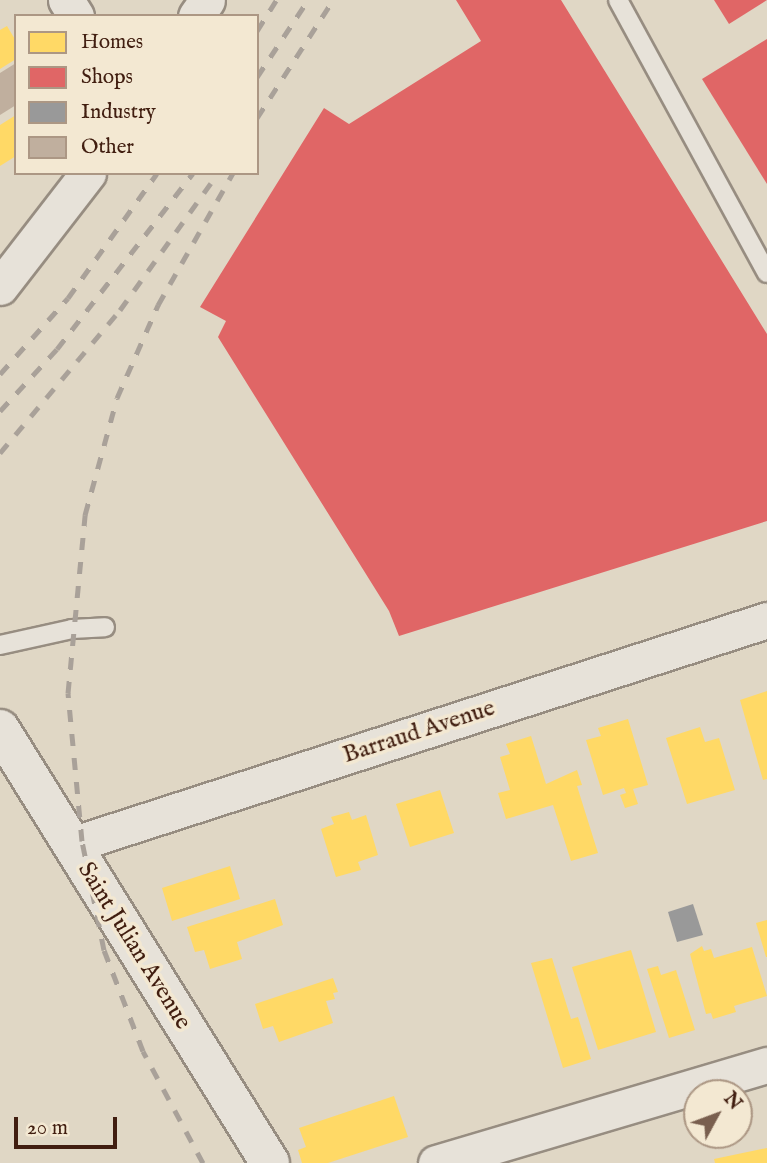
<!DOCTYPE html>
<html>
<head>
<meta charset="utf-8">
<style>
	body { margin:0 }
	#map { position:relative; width:767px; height:1163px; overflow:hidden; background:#e0d7c5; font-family:"IM FELL English",serif }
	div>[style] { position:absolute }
	.homes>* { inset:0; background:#ffd966 }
	.shops>* { inset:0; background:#e06666 }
	.industry>* { inset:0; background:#999 }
	.building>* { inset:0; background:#c0af9e }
	.roads { filter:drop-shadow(2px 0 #978d81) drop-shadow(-2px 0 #978d81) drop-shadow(0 2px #978d81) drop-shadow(0 -2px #978d81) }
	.service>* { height:18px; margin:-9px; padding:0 9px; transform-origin:9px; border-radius:9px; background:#e7e2d9 }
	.minor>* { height:35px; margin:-17.5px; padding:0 17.5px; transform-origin:17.5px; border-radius:17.5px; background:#e7e2d9 }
	.tertiary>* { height:38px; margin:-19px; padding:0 19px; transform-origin:19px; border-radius:19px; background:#e7e2d9 }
	.rail>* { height:5px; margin-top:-2.5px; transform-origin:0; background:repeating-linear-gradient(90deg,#a9a199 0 12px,transparent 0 24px) }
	span { translate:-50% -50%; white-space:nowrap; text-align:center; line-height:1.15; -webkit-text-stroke:7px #f3e8d2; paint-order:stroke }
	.street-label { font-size:24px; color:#411e10 }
	.legend { position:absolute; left:14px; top:14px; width:245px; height:161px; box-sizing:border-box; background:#f3e8d2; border:2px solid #ac9784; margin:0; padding:9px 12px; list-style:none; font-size:21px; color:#411e10 }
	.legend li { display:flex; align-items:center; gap:14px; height:35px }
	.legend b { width:35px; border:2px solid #ac9784 }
	.north { position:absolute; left:683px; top:1079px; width:70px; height:70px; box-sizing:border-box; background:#f3e8d2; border:2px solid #ac9784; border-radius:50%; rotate:49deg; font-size:19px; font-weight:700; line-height:28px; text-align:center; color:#411e10 }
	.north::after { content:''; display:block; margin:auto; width:24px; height:32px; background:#795f4f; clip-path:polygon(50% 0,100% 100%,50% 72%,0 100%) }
	.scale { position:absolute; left:14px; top:1117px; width:103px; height:32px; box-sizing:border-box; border:4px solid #411e10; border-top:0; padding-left:9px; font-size:21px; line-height:24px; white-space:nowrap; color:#411e10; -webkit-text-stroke:5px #f3e8d2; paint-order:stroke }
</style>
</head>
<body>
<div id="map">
	<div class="homes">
		<div style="clip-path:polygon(7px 26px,16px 41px,16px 59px,0 69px,0 30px)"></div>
		<div style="clip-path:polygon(16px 115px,16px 156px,0 166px,0 125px)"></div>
		<div style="clip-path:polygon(767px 691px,767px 779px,763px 780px,740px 700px)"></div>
		<div style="clip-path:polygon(628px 719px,648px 785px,633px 789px,638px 804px,625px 808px,620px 795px,626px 793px,624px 788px,603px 795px,586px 740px,601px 736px,598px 728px)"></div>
		<div style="clip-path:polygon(700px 727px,705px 742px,719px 738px,735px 790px,687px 804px,666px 738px)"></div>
		<div style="clip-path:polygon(531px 736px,546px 784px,577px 770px,582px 785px,577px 786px,598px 853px,571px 861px,553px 805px,506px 819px,498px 793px,510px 790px,500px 757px,510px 754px,506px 744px)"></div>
		<div style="clip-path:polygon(440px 790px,454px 833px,410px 847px,396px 804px)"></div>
		<div style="clip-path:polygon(349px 812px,352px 820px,366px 815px,378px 855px,358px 862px,361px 870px,336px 877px,321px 829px,334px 824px,331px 817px)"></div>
		<div style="clip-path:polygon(230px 866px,240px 899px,172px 921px,162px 888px)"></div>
		<div style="clip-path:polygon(275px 899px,283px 925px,237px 942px,242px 959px,210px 969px,204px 950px,195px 952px,187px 927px)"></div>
		<div style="clip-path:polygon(767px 920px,767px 957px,766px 957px,756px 923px)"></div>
		<div style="clip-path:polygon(702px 946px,704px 951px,711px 949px,714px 958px,752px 947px,767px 996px,734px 1006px,736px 1012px,713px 1019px,711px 1013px,706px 1014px,690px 954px)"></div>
		<div style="clip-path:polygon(631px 950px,656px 1032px,598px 1050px,572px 967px)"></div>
		<div style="clip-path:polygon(552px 958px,571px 1019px,578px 1017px,591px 1059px,563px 1068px,531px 963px)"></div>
		<div style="clip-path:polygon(658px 966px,661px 975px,676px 970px,695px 1030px,669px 1038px,647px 969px)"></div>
		<div style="clip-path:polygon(333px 978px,338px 992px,333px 993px,335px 999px,326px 1001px,333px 1023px,279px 1042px,273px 1026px,263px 1029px,255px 1004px)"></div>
		<div style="clip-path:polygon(394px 1096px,408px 1137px,328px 1163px,302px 1163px,298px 1150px,306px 1147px,299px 1128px)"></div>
		<div style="clip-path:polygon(767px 1148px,767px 1163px,715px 1163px,714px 1159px)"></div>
	</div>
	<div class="shops">
		<div style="clip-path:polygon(456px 0,561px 0,767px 334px,767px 521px,399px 636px,389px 611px,218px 337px,226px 321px,200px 307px,324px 108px,349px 124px,481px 41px)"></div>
		<div style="clip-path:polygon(714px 0,767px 0,729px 24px)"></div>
		<div style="clip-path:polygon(767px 39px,767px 184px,702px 79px)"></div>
	</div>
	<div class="industry">
		<div style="clip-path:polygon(693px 904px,703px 935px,677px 942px,668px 912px)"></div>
	</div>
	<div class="building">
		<div style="clip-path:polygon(16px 63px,16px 105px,0 115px,0 73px)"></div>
	</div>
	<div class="roads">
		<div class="service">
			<div style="left:618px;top:0;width:311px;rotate:61.4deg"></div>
			<div style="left:0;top:645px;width:74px;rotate:-12.5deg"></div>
			<div style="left:72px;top:629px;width:33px;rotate:-3deg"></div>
		</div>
		<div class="minor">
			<div style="left:66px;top:0;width:19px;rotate:58deg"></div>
			<div style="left:196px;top:16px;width:19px;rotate:-55deg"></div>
			<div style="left:0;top:287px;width:144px;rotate:-52.3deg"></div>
			<div style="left:71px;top:845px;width:731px;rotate:-17.91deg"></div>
			<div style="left:436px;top:1163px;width:345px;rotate:-16.5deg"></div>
		</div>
		<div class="tertiary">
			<div style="left:0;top:729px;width:511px;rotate:58.11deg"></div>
		</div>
	</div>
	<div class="rail">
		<div style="left:257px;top:31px;width:36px;rotate:-58deg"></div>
		<div style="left:257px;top:77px;width:92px;rotate:-56.5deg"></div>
		<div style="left:257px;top:118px;width:140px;rotate:-57.2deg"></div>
		<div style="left:0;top:374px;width:102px;rotate:-48.2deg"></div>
		<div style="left:68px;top:298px;width:153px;rotate:-54.5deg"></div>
		<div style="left:0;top:411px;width:84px;rotate:-47.4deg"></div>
		<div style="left:57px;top:349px;width:222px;rotate:-52.3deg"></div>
		<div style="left:0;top:453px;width:187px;rotate:-50deg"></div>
		<div style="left:120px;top:310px;width:168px;rotate:-54.4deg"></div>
		<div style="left:203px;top:1163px;width:127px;rotate:-118.2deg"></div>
		<div style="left:143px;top:1051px;width:108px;rotate:-111.1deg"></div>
		<div style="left:104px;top:950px;width:111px;rotate:-101.4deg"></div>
		<div style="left:82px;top:841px;width:149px;rotate:-95.4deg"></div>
		<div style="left:68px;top:693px;width:179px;rotate:-84.5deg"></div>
		<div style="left:85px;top:515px;width:121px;rotate:-74.7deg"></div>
		<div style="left:117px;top:398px;width:102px;rotate:-66.2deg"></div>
		<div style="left:158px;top:305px;width:152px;rotate:-60.4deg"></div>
	</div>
	<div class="street-label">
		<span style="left:419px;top:732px;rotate:-18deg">Barraud Avenue</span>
		<span style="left:134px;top:946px;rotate:58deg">Saint Julian Avenue</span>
	</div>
	<ul class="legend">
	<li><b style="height:19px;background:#ffd966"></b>Homes</li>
	<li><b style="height:19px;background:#e06666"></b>Shops</li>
	<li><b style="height:19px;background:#999"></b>Industry</li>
	<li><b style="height:19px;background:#c0af9e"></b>Other</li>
	</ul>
	<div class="north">N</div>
	<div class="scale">20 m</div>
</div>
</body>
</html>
